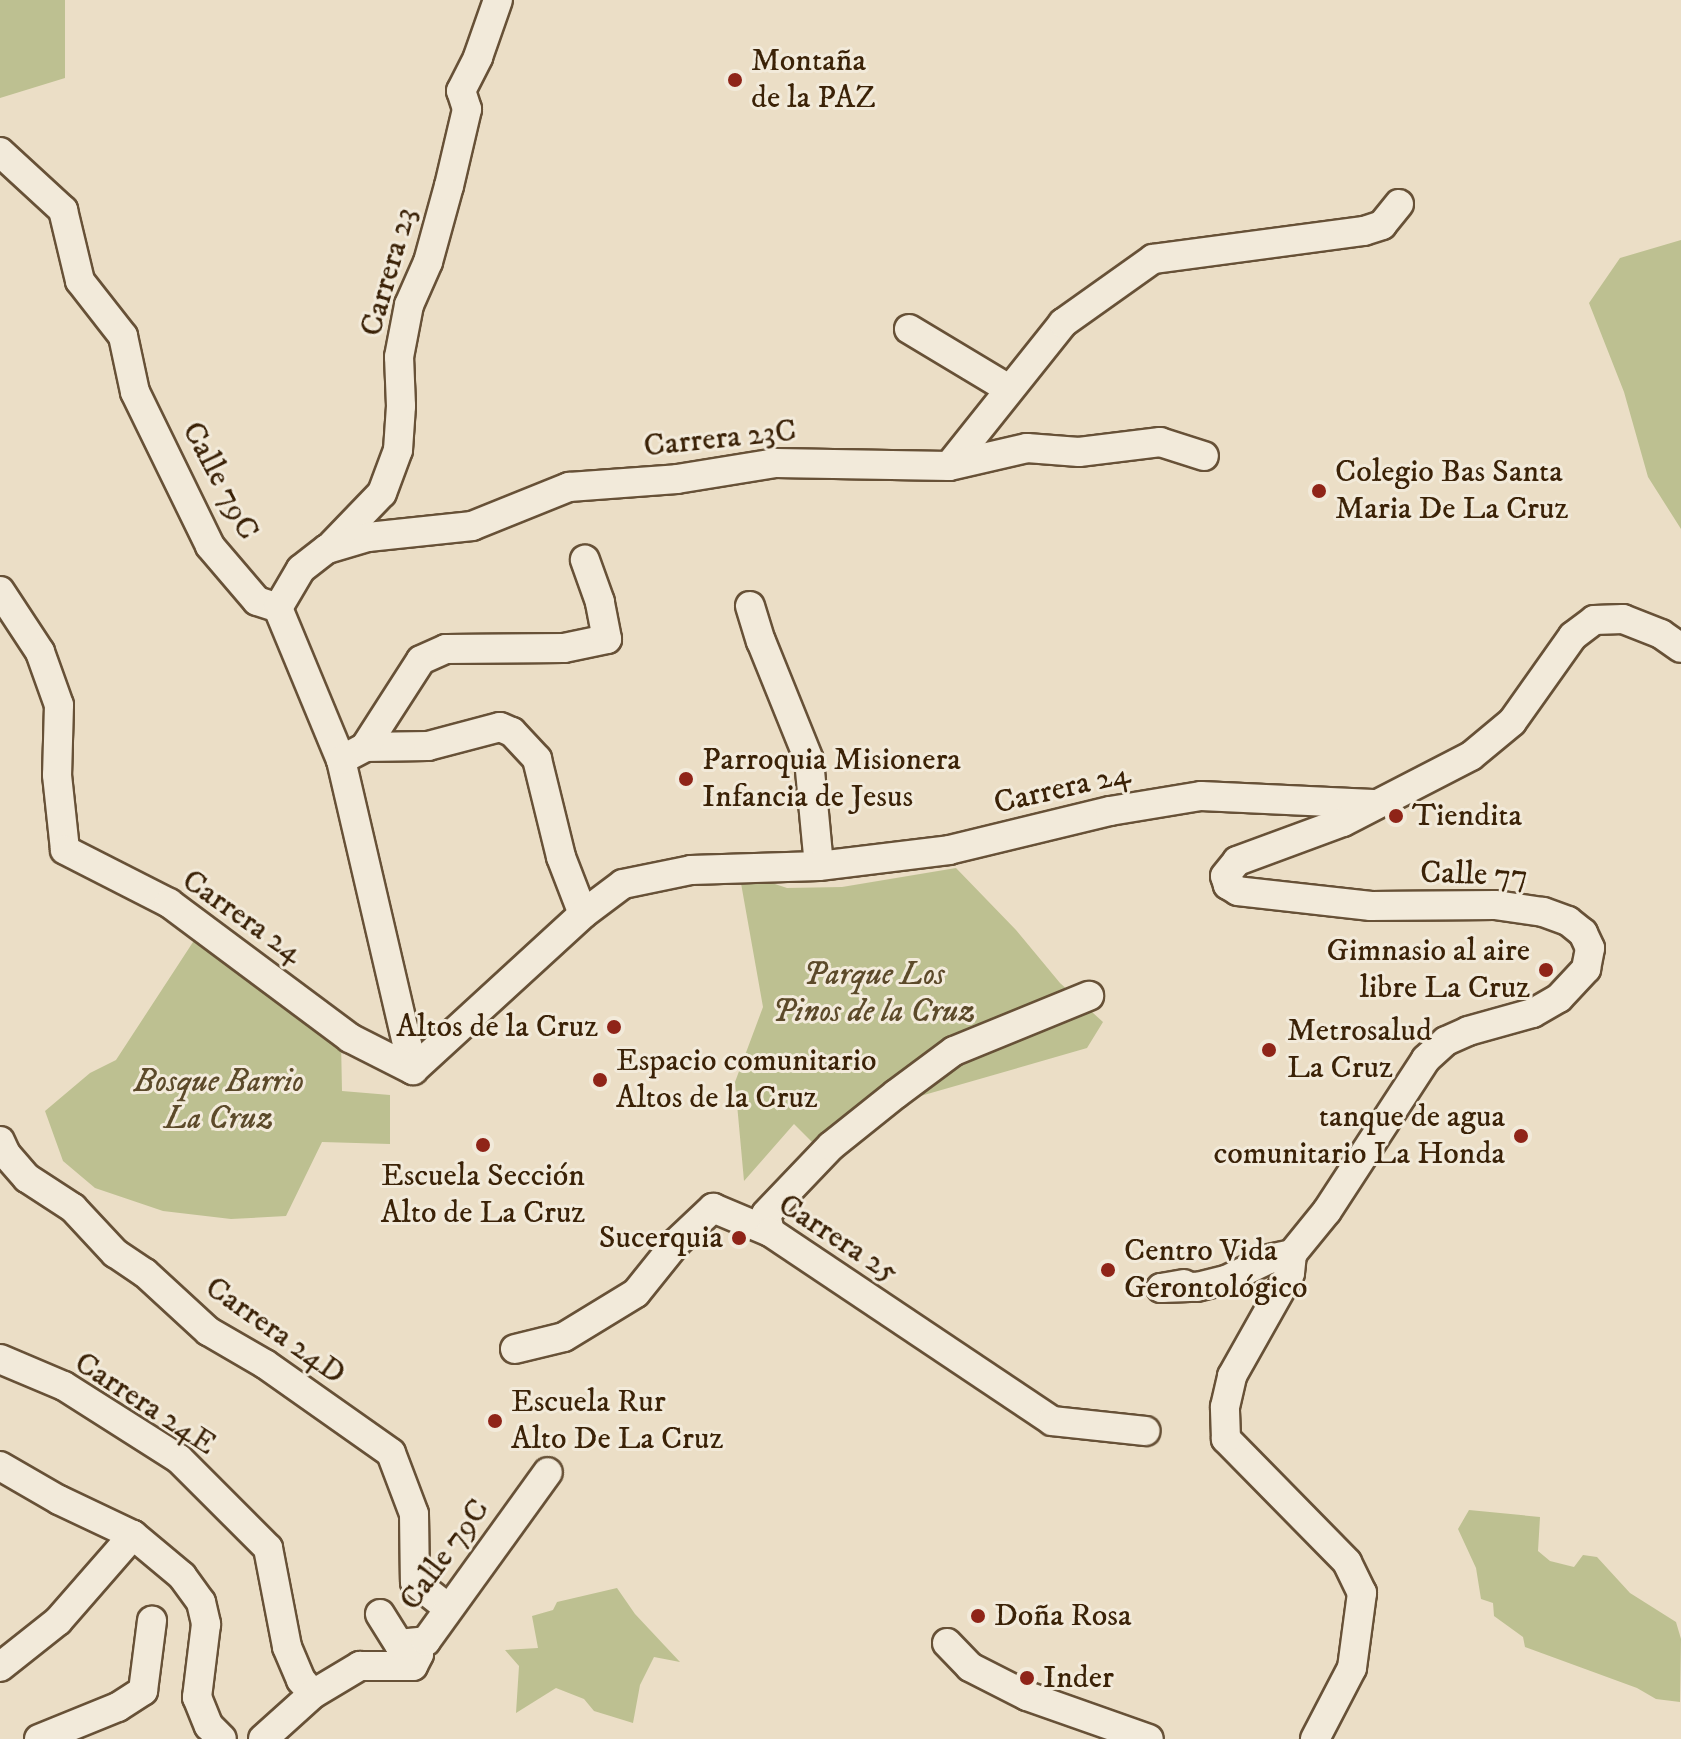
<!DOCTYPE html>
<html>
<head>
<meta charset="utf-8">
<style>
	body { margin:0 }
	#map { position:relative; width:1681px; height:1739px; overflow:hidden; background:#ebdec6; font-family:"IM FELL DW Pica",serif }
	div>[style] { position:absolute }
	.green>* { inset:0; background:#bdc091 }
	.roads { filter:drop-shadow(2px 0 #675137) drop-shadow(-2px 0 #675137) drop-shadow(0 2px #675137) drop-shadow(0 -2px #675137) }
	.minor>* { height:28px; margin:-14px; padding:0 14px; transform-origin:14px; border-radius:14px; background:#f2eada }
	.dots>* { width:22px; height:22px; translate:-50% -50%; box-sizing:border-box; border:4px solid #f2eada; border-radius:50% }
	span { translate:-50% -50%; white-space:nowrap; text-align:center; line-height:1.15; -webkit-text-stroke:6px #f2eada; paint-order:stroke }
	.poi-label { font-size:32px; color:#3b2207 }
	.left { translate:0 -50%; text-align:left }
	.right { translate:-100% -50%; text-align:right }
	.street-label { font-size:32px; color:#3b2207 }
	.park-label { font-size:32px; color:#5c4a2a; font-style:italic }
</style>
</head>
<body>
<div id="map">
	<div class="green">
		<div style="clip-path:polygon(0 0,65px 0,65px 78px,0 98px)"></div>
		<div style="clip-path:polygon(1681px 240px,1681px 529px,1648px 477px,1624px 392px,1589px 303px,1620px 258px)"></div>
		<div style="clip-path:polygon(956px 868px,1016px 930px,1060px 983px,1103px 1022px,1087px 1048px,903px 1101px,830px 1160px,794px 1124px,744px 1181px,735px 1082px,763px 1007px,739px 872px,787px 888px,842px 887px)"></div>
		<div style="clip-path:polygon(195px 939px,341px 1041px,342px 1091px,390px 1095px,390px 1144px,322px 1142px,286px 1216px,231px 1219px,163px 1211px,95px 1188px,63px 1161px,45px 1111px,90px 1073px,116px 1060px)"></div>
		<div style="clip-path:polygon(1469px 1510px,1540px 1517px,1538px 1551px,1550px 1561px,1574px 1567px,1583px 1555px,1597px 1557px,1630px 1593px,1676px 1622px,1681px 1639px,1680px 1702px,1656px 1699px,1637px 1688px,1525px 1647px,1523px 1637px,1494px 1616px,1493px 1603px,1481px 1599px,1476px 1568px,1458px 1529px)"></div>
		<div style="clip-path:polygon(617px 1588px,635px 1614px,680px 1662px,654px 1657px,640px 1685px,633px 1723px,594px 1711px,584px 1699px,556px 1688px,516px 1713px,519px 1666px,505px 1650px,538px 1648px,532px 1616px,553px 1610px,557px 1602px)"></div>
	</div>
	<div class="roads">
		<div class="minor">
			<div style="left:0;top:152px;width:86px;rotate:42.6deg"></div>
			<div style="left:63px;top:210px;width:73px;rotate:76.5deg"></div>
			<div style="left:80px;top:281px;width:70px;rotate:52deg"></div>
			<div style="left:123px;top:336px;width:57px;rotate:77.9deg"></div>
			<div style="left:135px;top:392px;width:171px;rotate:64deg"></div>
			<div style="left:210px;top:546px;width:72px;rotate:49.5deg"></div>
			<div style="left:257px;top:601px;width:22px;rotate:18deg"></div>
			<div style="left:278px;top:608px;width:165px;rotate:67.5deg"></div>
			<div style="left:341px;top:760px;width:318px;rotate:76.9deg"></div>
			<div style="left:909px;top:329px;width:117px;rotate:31deg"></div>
			<div style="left:949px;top:466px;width:183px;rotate:-51.4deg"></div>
			<div style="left:1063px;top:323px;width:110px;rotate:-35.4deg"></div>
			<div style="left:1153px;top:259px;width:213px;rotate:-7.6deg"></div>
			<div style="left:1364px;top:231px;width:19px;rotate:-18deg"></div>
			<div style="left:1382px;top:225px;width:27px;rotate:-51deg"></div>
			<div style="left:329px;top:548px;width:76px;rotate:-46.1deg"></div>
			<div style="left:382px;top:493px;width:46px;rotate:-69.6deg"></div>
			<div style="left:398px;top:450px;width:44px;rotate:-86.1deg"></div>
			<div style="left:401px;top:406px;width:49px;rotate:-92.3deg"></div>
			<div style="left:399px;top:357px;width:53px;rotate:-79.1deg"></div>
			<div style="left:409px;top:305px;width:47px;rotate:-66.2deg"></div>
			<div style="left:428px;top:262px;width:79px;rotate:-74.6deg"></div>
			<div style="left:449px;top:186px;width:79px;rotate:-76.8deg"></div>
			<div style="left:467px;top:109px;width:19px;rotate:-108deg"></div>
			<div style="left:461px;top:91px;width:38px;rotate:-63deg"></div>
			<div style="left:478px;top:57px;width:60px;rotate:-70.7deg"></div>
			<div style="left:0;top:591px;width:73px;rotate:56.7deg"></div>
			<div style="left:40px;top:652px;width:56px;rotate:70.3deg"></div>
			<div style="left:59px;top:705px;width:70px;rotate:91.6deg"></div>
			<div style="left:57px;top:775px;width:75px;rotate:83.9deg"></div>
			<div style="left:65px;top:850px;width:117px;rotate:27deg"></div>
			<div style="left:169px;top:903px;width:226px;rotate:36.7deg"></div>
			<div style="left:350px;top:1038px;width:71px;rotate:26.9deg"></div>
			<div style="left:750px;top:606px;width:37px;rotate:73deg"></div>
			<div style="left:761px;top:641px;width:128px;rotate:68deg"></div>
			<div style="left:809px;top:760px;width:106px;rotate:84.6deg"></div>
			<div style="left:278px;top:608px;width:45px;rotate:-59.5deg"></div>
			<div style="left:301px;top:569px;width:33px;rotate:-38deg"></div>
			<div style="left:327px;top:549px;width:43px;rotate:-16.3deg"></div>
			<div style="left:368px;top:537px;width:105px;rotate:-6deg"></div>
			<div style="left:472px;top:526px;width:105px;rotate:-21.9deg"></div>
			<div style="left:569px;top:487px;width:108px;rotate:-4.2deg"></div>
			<div style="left:677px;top:479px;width:100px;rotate:-9.2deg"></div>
			<div style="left:776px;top:463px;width:173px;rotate:1deg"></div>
			<div style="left:949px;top:466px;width:80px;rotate:-13deg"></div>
			<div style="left:1027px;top:448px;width:52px;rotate:4.4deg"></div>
			<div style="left:1079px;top:452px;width:82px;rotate:-7deg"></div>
			<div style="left:1160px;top:442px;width:46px;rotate:17.7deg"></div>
			<div style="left:365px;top:747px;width:63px;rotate:-0.9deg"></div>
			<div style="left:428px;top:746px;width:74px;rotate:-14.8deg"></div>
			<div style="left:500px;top:727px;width:13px;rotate:23deg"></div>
			<div style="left:512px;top:732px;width:37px;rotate:47deg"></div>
			<div style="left:537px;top:759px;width:101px;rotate:76.2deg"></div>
			<div style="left:561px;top:857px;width:61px;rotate:68.9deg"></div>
			<div style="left:341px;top:760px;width:27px;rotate:-28deg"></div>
			<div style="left:365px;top:747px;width:103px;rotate:-57.2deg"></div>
			<div style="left:421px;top:660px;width:27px;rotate:-24deg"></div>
			<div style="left:446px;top:649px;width:118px;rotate:-0.5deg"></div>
			<div style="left:564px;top:648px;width:44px;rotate:-11.8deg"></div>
			<div style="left:607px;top:639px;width:38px;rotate:-101deg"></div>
			<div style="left:600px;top:602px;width:45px;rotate:-109.7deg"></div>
			<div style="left:413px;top:1070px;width:231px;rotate:-42.5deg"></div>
			<div style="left:583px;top:914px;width:50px;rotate:-36.9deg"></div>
			<div style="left:623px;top:884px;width:69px;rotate:-11.6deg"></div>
			<div style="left:691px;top:870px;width:128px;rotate:-1.8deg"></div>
			<div style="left:819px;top:866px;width:131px;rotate:-7deg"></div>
			<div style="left:949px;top:850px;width:166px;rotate:-13.6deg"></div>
			<div style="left:1110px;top:811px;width:92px;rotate:-9.4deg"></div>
			<div style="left:1201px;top:796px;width:172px;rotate:2.7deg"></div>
			<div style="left:0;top:1141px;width:14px;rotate:65deg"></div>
			<div style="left:6px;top:1154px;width:32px;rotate:49deg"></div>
			<div style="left:27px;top:1178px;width:55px;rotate:33.1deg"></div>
			<div style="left:73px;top:1208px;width:62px;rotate:47deg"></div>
			<div style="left:115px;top:1253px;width:36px;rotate:34deg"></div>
			<div style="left:145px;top:1273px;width:86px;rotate:42.6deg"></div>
			<div style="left:208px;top:1331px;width:66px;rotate:30.1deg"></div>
			<div style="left:265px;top:1364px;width:154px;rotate:35.2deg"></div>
			<div style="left:391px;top:1453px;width:65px;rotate:69.3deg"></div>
			<div style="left:414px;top:1514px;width:68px;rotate:89.2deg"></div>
			<div style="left:415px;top:1582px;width:42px;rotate:38.2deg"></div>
			<div style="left:770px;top:1232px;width:18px;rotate:-103deg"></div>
			<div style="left:766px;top:1214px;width:94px;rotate:-46.3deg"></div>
			<div style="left:831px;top:1146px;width:83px;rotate:-38.7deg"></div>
			<div style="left:896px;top:1094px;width:72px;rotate:-36.6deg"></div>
			<div style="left:954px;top:1051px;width:146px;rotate:-22.2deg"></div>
			<div style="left:1184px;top:1284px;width:23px;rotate:170deg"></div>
			<div style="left:1161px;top:1288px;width:36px;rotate:-2deg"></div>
			<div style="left:1197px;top:1287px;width:30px;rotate:-14deg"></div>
			<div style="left:1226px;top:1280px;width:48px;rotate:-26deg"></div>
			<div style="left:1269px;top:1259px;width:24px;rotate:-12deg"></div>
			<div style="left:515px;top:1349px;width:50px;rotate:-13.8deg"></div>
			<div style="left:564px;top:1337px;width:84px;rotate:-31.4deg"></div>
			<div style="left:636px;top:1293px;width:65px;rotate:-51.2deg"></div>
			<div style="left:677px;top:1242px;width:50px;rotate:-43.4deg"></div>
			<div style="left:713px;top:1208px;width:62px;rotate:22.8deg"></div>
			<div style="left:770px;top:1232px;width:339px;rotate:33.8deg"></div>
			<div style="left:1052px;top:1421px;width:94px;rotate:6.1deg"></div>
			<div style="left:0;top:1359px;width:69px;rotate:22.9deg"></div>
			<div style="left:64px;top:1386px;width:136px;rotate:32.4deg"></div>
			<div style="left:179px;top:1459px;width:126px;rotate:45deg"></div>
			<div style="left:268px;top:1548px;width:101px;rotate:79.1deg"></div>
			<div style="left:287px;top:1647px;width:36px;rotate:67deg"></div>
			<div style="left:301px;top:1680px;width:18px;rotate:49deg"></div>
			<div style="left:0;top:1466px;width:68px;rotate:30deg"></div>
			<div style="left:59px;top:1500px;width:82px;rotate:25.3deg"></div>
			<div style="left:133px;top:1535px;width:64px;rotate:39.9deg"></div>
			<div style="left:182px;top:1576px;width:32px;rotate:54deg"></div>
			<div style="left:201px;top:1602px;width:23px;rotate:77deg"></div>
			<div style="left:206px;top:1624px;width:74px;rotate:97deg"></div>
			<div style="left:197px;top:1697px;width:31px;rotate:68deg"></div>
			<div style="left:209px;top:1726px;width:18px;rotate:45deg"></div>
			<div style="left:380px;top:1614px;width:36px;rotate:58deg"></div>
			<div style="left:947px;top:1643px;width:33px;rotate:46deg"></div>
			<div style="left:970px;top:1667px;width:64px;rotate:27deg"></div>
			<div style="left:1027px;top:1696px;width:129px;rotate:19.4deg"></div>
			<div style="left:0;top:1667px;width:74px;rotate:-38.4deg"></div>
			<div style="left:58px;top:1621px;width:114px;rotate:-48.9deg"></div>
			<div style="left:39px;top:1739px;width:85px;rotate:-22.1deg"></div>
			<div style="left:118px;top:1707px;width:30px;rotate:-33deg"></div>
			<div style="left:143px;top:1691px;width:71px;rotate:-82.7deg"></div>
			<div style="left:263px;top:1739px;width:67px;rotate:-42deg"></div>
			<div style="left:313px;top:1694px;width:55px;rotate:-30.8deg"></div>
			<div style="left:360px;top:1666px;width:53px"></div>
			<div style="left:413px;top:1666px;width:13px;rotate:-63deg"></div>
			<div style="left:419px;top:1654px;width:22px;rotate:-153deg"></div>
			<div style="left:399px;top:1644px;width:27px;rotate:-6deg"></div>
			<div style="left:426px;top:1641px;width:208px;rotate:-54.2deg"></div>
			<div style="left:1315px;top:1739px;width:80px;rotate:-62.5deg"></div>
			<div style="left:1352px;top:1668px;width:76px;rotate:-82.4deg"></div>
			<div style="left:1362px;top:1593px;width:34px;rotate:-116deg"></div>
			<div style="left:1347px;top:1562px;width:173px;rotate:-134.5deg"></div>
			<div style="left:1226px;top:1439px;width:32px;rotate:-92deg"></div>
			<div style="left:1225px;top:1407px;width:32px;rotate:-77deg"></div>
			<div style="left:1232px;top:1376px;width:118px;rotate:-60.6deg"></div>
			<div style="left:1290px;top:1273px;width:19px;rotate:-84deg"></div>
			<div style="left:1292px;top:1254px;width:55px;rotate:-50.9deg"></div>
			<div style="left:1327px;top:1211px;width:181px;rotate:-56.9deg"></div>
			<div style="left:1426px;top:1059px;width:27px;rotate:-42deg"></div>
			<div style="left:1446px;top:1041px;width:24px;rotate:-24deg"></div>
			<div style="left:1468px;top:1031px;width:67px;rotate:-15.5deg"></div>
			<div style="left:1533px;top:1013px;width:30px;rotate:-30deg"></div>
			<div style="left:1559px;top:998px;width:40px;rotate:-47deg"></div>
			<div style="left:1586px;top:969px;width:21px;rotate:-79deg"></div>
			<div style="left:1590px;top:948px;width:17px;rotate:-115deg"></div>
			<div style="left:1583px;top:933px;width:19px;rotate:-141deg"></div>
			<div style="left:1568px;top:921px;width:27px;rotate:-160deg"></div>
			<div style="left:1543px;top:912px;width:49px;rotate:-171.7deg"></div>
			<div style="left:1495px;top:905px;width:124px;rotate:179.5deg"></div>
			<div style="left:1371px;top:906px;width:134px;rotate:-173.6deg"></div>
			<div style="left:1238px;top:891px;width:12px;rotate:-149deg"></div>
			<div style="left:1228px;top:885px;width:9px;rotate:-108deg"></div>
			<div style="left:1225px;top:876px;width:19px;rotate:-51deg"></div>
			<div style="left:1237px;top:861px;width:113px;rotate:-20.2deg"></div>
			<div style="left:1343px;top:822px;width:144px;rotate:-27.3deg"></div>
			<div style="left:1471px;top:756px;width:53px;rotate:-39.7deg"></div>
			<div style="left:1512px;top:722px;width:105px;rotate:-54.7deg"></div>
			<div style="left:1573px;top:636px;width:26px;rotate:-37deg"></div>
			<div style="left:1594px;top:620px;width:29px;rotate:-2deg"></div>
			<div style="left:1623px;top:619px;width:41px;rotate:21.5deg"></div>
			<div style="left:1661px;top:634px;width:24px;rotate:35deg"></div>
		</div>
	</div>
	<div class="dots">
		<div style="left:735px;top:80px;background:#8f2418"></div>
		<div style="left:1319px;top:491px;background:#8f2418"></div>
		<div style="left:686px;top:779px;background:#8f2418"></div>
		<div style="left:1396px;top:816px;background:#8f2418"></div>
		<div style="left:1546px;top:970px;background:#8f2418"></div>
		<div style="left:614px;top:1027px;background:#8f2418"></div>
		<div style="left:1269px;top:1050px;background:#8f2418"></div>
		<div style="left:600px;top:1080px;background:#8f2418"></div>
		<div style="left:1521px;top:1136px;background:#8f2418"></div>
		<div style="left:483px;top:1145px;background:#8f2418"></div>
		<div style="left:739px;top:1238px;background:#8f2418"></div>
		<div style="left:1108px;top:1270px;background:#8f2418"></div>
		<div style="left:495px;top:1421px;background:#8f2418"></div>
		<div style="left:978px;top:1616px;background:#8f2418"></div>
		<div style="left:1027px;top:1678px;background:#8f2418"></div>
	</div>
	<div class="poi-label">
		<span class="left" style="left:751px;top:80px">Montaña<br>de la PAZ</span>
		<span class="left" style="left:1335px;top:491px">Colegio Bas Santa<br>Maria De La Cruz</span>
		<span class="left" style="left:702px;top:779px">Parroquia Misionera<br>Infancia de Jesus</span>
		<span class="left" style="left:1412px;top:816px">Tiendita</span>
		<span class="right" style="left:1530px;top:970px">Gimnasio al aire<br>libre La Cruz</span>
		<span class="right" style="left:598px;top:1027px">Altos de la Cruz</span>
		<span class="left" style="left:1287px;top:1050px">Metrosalud<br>La Cruz</span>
		<span class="left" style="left:616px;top:1080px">Espacio comunitario<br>Altos de la Cruz</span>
		<span class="right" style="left:1505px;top:1136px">tanque de agua<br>comunitario La Honda</span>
		<span style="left:483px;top:1195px">Escuela Sección<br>Alto de La Cruz</span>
		<span class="right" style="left:723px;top:1238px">Sucerquia</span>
		<span class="left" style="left:1124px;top:1270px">Centro Vida<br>Gerontológico</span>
		<span class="left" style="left:511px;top:1421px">Escuela Rur<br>Alto De La Cruz</span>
		<span class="left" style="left:994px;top:1616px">Doña Rosa</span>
		<span class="left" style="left:1043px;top:1678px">Inder</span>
	</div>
	<div class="street-label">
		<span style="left:389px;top:272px;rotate:-74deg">Carrera 23</span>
		<span style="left:720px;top:439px;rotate:-6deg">Carrera 23C</span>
		<span style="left:220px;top:481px;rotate:62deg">Calle 79C</span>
		<span style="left:1062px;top:789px;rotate:-13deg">Carrera 24</span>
		<span style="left:1474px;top:875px;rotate:2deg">Calle 77</span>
		<span style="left:242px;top:917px;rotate:35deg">Carrera 24</span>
		<span style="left:838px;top:1239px;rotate:33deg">Carrera 25</span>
		<span style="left:275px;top:1331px;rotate:35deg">Carrera 24D</span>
		<span style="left:145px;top:1404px;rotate:33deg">Carrera 24E</span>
		<span style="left:445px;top:1555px;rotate:-54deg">Calle 79C</span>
	</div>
	<div class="park-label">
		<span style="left:874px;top:994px">Parque Los<br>Pinos de la Cruz</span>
		<span style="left:219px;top:1101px">Bosque Barrio<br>La Cruz</span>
	</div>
</div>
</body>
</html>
